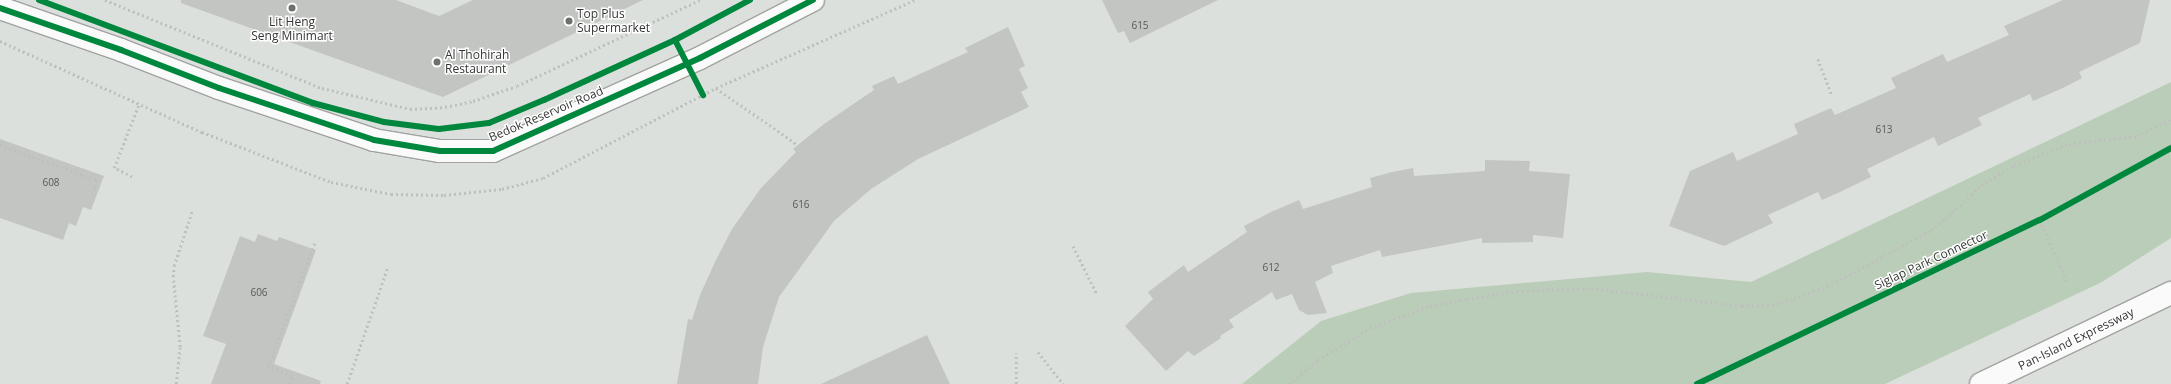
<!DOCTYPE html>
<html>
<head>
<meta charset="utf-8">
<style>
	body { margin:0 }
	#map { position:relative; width:2171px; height:384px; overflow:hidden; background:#dce0dc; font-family:"Open Sans",sans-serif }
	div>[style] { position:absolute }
	.green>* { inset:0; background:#bacdb8 }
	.building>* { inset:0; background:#c2c5c2 }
	.path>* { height:2.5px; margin-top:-1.25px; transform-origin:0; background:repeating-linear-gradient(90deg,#bec0be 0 2px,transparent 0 5px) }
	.roads { filter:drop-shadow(1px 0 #a0a3a0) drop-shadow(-1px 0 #a0a3a0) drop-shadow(0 1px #a0a3a0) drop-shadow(0 -1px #a0a3a0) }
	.minor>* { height:22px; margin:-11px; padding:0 11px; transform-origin:11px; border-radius:11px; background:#fafafa }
	.highway>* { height:22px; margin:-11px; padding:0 11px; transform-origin:11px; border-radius:11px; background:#fafafa }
	.cycleway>* { height:6px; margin:-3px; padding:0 3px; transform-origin:3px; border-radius:3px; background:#00873e }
	.dots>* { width:11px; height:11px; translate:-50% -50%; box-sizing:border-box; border:2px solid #fff; border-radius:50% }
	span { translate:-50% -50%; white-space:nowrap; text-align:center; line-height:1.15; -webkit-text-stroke:3px #fff; paint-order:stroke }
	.number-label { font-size:10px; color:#575a56 }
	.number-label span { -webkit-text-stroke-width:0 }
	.poi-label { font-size:12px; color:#333632 }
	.left { translate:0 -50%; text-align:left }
	.street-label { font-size:12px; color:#333632 }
</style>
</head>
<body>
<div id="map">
	<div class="green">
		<div style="clip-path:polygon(2171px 82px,2171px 238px,2102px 282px,1885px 384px,1242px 384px,1321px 321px,1411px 293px,1647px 272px,1751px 282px)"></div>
	</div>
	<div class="building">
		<div style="clip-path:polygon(181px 0,396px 0,439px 16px,473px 0,643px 0,443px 97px,181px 3px)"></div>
		<div style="clip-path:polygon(1102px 0,1218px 0,1130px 43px,1124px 31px,1118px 33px)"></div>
		<div style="clip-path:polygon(2063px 0,2150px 0,2140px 43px,2079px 72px,2082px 78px,2063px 88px,2033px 101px,2030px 94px,1978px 118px,1982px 125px,1938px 146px,1934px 137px,1867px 169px,1871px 177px,1840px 192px,1822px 200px,1818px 192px,1768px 215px,1773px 223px,1724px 246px,1669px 226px,1690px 171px,1733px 152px,1737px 161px,1798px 134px,1794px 124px,1831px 108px,1835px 115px,1896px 88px,1891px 78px,1943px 54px,1947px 62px,2009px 35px,2004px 26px)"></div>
		<div style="clip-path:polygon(1008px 27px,1025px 66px,1019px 69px,1028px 88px,1021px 92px,1029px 107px,918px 159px,871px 189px,834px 221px,779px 297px,763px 347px,758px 384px,677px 384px,688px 319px,692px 320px,700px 295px,715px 262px,732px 229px,761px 188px,796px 152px,793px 149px,824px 124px,874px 90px,872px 86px,894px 76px,898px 84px,968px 52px,965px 48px)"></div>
		<div style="clip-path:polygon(0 139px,104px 176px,91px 210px,83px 207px,76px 226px,69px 223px,63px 240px,0 218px)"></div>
		<div style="clip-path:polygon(1485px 160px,1530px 161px,1529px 171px,1570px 174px,1563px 238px,1533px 235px,1533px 242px,1482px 243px,1482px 238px,1382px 257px,1380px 250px,1331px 266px,1333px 273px,1315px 282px,1327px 313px,1308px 315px,1299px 310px,1292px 294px,1276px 300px,1272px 292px,1229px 320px,1234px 327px,1220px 336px,1221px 338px,1194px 356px,1188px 351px,1166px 371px,1125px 326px,1153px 299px,1148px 292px,1184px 265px,1188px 272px,1247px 232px,1244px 226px,1271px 212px,1299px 200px,1303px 209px,1372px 187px,1370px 178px,1392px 172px,1413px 168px,1414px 176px,1485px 171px)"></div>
		<div style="clip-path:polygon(258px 234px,277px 241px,279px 237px,316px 250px,274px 364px,321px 381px,320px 384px,211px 384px,226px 344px,203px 336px,240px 236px,255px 242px)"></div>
		<div style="clip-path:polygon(927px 335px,950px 384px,821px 384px)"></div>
	</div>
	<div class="path">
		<div style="left:105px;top:0;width:234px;rotate:22.1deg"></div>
		<div style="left:322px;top:88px;width:90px;rotate:13.4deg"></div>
		<div style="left:410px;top:109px;width:35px;rotate:-3deg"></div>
		<div style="left:445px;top:107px;width:29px;rotate:-12deg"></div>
		<div style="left:473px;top:101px;width:46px;rotate:-18.8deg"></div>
		<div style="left:517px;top:86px;width:202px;rotate:-25.2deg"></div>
		<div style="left:0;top:41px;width:222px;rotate:24.3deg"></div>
		<div style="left:202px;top:132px;width:138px;rotate:21.2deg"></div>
		<div style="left:331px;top:182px;width:61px;rotate:11.3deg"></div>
		<div style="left:391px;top:194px;width:53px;rotate:1.1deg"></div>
		<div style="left:444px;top:195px;width:58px;rotate:-5.9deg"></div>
		<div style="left:502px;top:189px;width:42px;rotate:-15deg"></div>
		<div style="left:543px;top:178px;width:195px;rotate:-27.5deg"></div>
		<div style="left:716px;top:88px;width:218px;rotate:-23.9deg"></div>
		<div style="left:1818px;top:59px;width:39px;rotate:69deg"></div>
		<div style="left:716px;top:88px;width:100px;rotate:34.8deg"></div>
		<div style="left:0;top:145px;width:103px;rotate:19.8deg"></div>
		<div style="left:97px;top:180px;width:9px;rotate:111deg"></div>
		<div style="left:94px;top:188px;width:5px;rotate:11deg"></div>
		<div style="left:132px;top:177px;width:20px;rotate:-153deg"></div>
		<div style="left:114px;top:168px;width:69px;rotate:-68.7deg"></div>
		<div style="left:2040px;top:220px;width:70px;rotate:66.4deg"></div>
		<div style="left:1073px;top:246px;width:54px;rotate:63.4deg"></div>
		<div style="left:1038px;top:352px;width:41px;rotate:52deg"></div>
		<div style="left:176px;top:384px;width:37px;rotate:-84deg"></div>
		<div style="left:180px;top:347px;width:70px;rotate:-95.7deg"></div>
		<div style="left:173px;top:277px;width:11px;rotate:-85deg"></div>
		<div style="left:174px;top:266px;width:58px;rotate:-71.9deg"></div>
		<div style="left:289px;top:384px;width:9px;rotate:-69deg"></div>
		<div style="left:292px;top:376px;width:26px;rotate:-159deg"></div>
		<div style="left:268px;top:367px;width:134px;rotate:-69.4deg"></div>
		<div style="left:347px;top:384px;width:122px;rotate:-70.8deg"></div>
		<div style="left:1016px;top:384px;width:31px;rotate:-90deg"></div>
		<div style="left:1289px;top:384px;width:38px;rotate:-40deg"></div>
		<div style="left:1318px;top:360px;width:61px;rotate:-31.6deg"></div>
		<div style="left:1370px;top:328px;width:64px;rotate:-20.1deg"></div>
		<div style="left:1430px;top:306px;width:38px;rotate:-11deg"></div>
		<div style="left:1467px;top:299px;width:51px;rotate:-9.1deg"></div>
		<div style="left:1517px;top:291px;width:74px;rotate:-2.3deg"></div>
		<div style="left:1591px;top:288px;width:152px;rotate:6.8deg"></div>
		<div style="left:1742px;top:306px;width:34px;rotate:-3deg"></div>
		<div style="left:1776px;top:304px;width:19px;rotate:-16deg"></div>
		<div style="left:1794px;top:299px;width:45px;rotate:-22deg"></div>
		<div style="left:1836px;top:282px;width:108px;rotate:-28.7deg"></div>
		<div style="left:1931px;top:230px;width:18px;rotate:-38deg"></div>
		<div style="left:1945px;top:219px;width:50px;rotate:-43.4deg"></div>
		<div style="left:1981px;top:185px;width:39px;rotate:-31deg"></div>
		<div style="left:2014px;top:165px;width:59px;rotate:-20.9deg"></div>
		<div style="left:2069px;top:144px;width:68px;rotate:-6.7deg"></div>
		<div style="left:2137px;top:136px;width:38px;rotate:-27deg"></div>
	</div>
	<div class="roads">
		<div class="minor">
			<div style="left:0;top:8px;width:128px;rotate:19.1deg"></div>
			<div style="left:121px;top:50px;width:105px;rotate:21.2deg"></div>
			<div style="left:219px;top:88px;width:163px;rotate:18.5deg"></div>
			<div style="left:374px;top:140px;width:67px;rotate:9.5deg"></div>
			<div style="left:440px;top:151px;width:53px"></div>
			<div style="left:493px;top:151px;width:227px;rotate:-24.2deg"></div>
			<div style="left:700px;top:58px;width:127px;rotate:-27.2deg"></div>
		</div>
		<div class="highway">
			<div style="left:1981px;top:384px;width:211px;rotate:-25.6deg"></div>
		</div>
	</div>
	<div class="cycleway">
		<div style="left:39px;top:0;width:293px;rotate:20.6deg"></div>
		<div style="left:313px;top:103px;width:73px;rotate:15deg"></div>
		<div style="left:384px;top:122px;width:55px;rotate:7.3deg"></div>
		<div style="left:439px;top:129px;width:50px;rotate:-6.8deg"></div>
		<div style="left:489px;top:123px;width:60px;rotate:-22.7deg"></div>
		<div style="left:544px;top:100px;width:144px;rotate:-24.6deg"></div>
		<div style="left:675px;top:40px;width:85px;rotate:-28.1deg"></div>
		<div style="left:0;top:8px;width:128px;rotate:19.1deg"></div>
		<div style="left:121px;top:50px;width:105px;rotate:21.2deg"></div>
		<div style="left:219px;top:88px;width:163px;rotate:18.5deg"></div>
		<div style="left:374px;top:140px;width:67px;rotate:9.5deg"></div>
		<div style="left:440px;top:151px;width:53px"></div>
		<div style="left:493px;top:151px;width:227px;rotate:-24.2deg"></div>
		<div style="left:700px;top:58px;width:127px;rotate:-27.2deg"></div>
		<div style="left:675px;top:40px;width:62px;rotate:63deg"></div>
		<div style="left:1697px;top:384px;width:380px;rotate:-25.6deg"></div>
		<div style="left:2040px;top:220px;width:149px;rotate:-28.8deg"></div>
	</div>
	<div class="dots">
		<div style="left:292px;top:8px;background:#6e726e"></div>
		<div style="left:569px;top:21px;background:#6e726e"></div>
		<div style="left:437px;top:62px;background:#6e726e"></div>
	</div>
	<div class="number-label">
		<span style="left:1140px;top:26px">615</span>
		<span style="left:1884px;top:130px">613</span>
		<span style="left:51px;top:183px">608</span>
		<span style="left:801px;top:205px">616</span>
		<span style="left:1271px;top:268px">612</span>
		<span style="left:259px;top:293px">606</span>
	</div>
	<div class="poi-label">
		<span class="left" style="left:577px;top:21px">Top Plus<br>Supermarket</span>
		<span style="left:292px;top:29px">Lit Heng<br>Seng Minimart</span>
		<span class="left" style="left:445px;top:62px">Al Thohirah<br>Restaurant</span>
	</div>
	<div class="street-label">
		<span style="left:546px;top:114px;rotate:-23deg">Bedok Reservoir Road</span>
		<span style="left:1931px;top:260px;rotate:-25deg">Siglap Park Connector</span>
		<span style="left:2076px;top:339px;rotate:-26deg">Pan-Island Expressway</span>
	</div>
</div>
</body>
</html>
